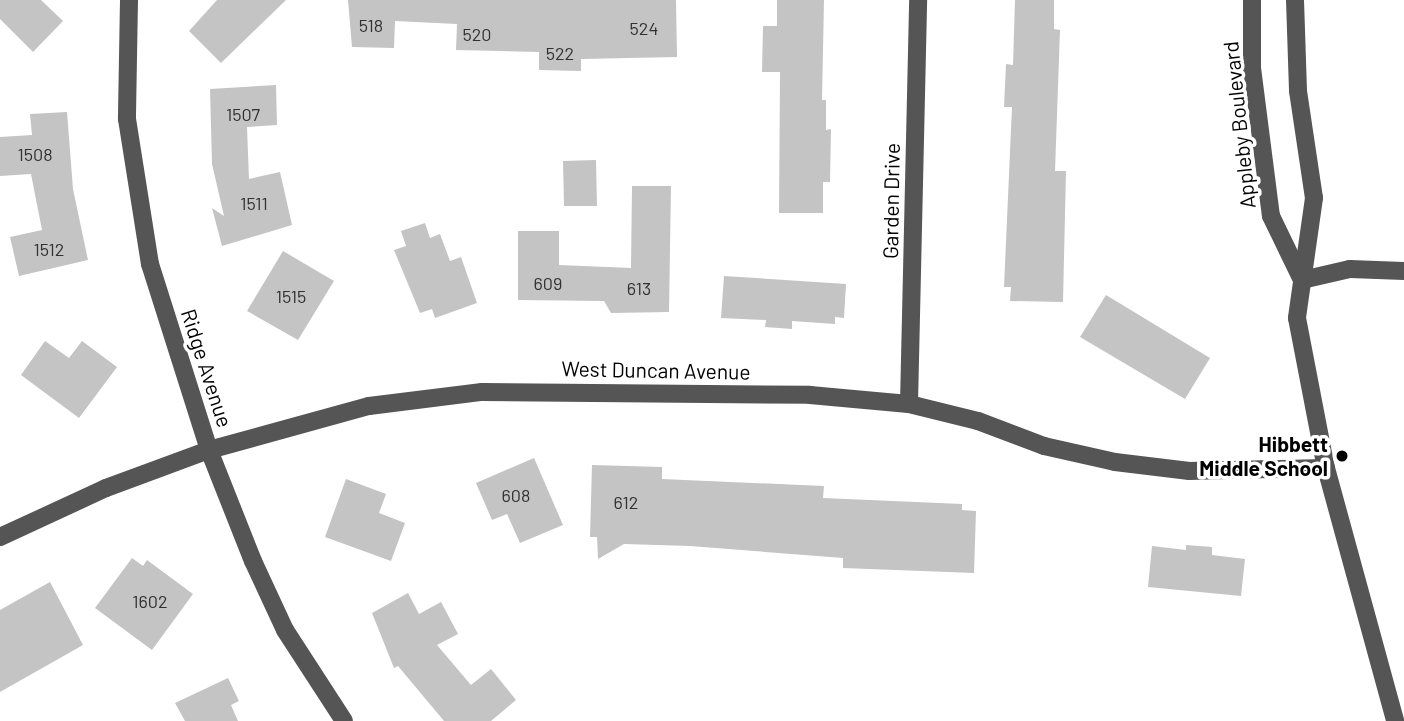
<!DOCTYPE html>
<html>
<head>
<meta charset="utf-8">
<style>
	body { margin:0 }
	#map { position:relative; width:1404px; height:721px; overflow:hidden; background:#fff; font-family:Barlow,sans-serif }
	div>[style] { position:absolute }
	.building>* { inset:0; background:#c4c4c4 }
	.minor>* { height:18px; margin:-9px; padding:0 9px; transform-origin:9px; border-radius:9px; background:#555 }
	.dots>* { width:19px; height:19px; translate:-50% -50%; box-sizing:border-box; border:4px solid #fff; border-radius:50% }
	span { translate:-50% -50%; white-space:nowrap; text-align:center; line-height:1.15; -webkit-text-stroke:7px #fff; paint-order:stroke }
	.number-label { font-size:18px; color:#313131 }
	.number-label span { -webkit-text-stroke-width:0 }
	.street-label { font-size:21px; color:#000 }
	.poi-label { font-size:21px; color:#000; font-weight:700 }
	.right { translate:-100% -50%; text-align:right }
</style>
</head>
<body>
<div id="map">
	<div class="building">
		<div style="clip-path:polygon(0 0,41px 0,63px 21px,33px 52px,0 19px)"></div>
		<div style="clip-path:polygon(217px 0,286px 0,221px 63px,189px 31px)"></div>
		<div style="clip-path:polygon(348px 0,676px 0,677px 57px,581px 59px,581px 71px,539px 70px,539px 52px,456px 50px,457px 24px,395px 21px,394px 48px,352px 47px)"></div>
		<div style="clip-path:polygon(777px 0,824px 0,822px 100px,826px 100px,826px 130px,831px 129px,830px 182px,823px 182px,823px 213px,779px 213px,780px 72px,762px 72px,763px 26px,777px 26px)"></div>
		<div style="clip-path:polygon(1015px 0,1054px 0,1054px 29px,1060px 30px,1055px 171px,1066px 171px,1063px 302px,1010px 301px,1011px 287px,1004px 287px,1012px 107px,1004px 107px,1006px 64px,1013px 65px)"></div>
		<div style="clip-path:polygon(276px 85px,277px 125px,247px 127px,249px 179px,280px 172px,292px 225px,222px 246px,212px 208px,224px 216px,212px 164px,210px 89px)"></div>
		<div style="clip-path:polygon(67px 112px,73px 189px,88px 260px,19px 276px,10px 237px,42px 230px,31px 174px,0 176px,0 137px,32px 135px,30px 114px)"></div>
		<div style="clip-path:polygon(596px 160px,597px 206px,564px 206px,563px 161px)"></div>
		<div style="clip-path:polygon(632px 186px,671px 186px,669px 312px,611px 313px,604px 301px,518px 300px,518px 231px,559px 231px,559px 265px,631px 268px)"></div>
		<div style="clip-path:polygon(425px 223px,430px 238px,440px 234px,450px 261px,461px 257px,477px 303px,435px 318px,432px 309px,420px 313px,394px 250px,406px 246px,401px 231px)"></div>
		<div style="clip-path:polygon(283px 251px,334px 281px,298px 340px,247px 311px)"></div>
		<div style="clip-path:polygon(724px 276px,846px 284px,844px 318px,835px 317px,835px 324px,792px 321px,792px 329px,765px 327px,766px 320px,721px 318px)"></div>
		<div style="clip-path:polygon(1106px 295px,1210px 358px,1185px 399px,1080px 337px)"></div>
		<div style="clip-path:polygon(45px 341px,69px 358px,82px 341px,117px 367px,79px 418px,21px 375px)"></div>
		<div style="clip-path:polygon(534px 458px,563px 525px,520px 543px,507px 514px,492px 520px,476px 483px)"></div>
		<div style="clip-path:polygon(592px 465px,662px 467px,662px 479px,824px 486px,823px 498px,962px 504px,962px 510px,976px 511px,974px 573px,843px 568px,843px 558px,690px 546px,624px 544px,598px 559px,597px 537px,590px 537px)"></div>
		<div style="clip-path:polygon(346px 479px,386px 494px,379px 513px,405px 523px,391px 561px,325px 537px)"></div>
		<div style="clip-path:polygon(1186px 545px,1212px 547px,1212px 555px,1245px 559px,1241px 596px,1148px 587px,1152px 546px,1186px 550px)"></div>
		<div style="clip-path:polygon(132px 558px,143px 566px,147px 560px,193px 594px,152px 650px,95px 608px)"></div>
		<div style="clip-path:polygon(50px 582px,83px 645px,0 692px,0 610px)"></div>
		<div style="clip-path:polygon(408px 593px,419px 614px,441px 602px,458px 634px,437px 645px,471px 685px,491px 669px,516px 700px,491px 721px,444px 721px,398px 666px,394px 668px,372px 613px)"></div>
		<div style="clip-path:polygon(228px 678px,239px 701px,231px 705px,238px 721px,185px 721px,175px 703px)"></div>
	</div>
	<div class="minor">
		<div style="left:129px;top:0;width:119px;rotate:91deg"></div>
		<div style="left:127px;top:119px;width:147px;rotate:81deg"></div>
		<div style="left:150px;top:264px;width:195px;rotate:72.4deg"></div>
		<div style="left:209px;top:450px;width:119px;rotate:68.4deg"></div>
		<div style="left:253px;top:561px;width:76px;rotate:65.1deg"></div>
		<div style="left:285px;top:630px;width:108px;rotate:57deg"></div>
		<div style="left:1252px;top:0;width:68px;rotate:90deg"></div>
		<div style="left:1252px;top:68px;width:149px;rotate:82.7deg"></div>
		<div style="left:1271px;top:216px;width:71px;rotate:64.2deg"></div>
		<div style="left:1295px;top:0;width:91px;rotate:88.1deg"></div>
		<div style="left:1298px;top:91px;width:108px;rotate:81.5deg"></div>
		<div style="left:1314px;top:198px;width:121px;rotate:98.1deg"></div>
		<div style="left:1297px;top:318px;width:153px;rotate:79.1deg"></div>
		<div style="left:1326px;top:468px;width:262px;rotate:74.7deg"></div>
		<div style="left:1302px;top:280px;width:49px;rotate:-12.9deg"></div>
		<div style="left:1350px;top:269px;width:54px;rotate:2.1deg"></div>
		<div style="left:909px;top:404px;width:404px;rotate:-88.7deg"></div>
		<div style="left:0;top:537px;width:117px;rotate:-24.8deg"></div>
		<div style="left:106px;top:488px;width:110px;rotate:-20.3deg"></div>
		<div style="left:209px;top:450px;width:166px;rotate:-15.4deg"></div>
		<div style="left:369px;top:406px;width:114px;rotate:-7.1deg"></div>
		<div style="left:482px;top:392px;width:328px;rotate:0.5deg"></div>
		<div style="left:810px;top:395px;width:99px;rotate:5.2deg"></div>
		<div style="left:909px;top:404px;width:71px;rotate:13.8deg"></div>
		<div style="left:978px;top:421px;width:71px;rotate:20.7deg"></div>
		<div style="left:1044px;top:446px;width:73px;rotate:12.7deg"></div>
		<div style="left:1115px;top:462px;width:75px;rotate:6.9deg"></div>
		<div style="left:1189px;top:471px;width:137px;rotate:-1.3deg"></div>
	</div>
	<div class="dots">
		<div style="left:1342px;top:456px;background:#000"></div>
	</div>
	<div class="number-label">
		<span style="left:371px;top:25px">518</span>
		<span style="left:644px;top:28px">524</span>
		<span style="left:477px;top:34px">520</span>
		<span style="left:560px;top:53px">522</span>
		<span style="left:243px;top:114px">1507</span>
		<span style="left:35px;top:154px">1508</span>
		<span style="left:254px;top:203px">1511</span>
		<span style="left:49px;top:249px">1512</span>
		<span style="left:548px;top:283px">609</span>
		<span style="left:639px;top:288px">613</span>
		<span style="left:291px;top:296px">1515</span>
		<span style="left:516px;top:495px">608</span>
		<span style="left:626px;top:502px">612</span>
		<span style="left:150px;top:601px">1602</span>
	</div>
	<div class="street-label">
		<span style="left:1239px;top:125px;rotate:-96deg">Appleby Boulevard</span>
		<span style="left:891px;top:201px;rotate:-89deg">Garden Drive</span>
		<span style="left:207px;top:368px;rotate:72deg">Ridge Avenue</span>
		<span style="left:656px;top:370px;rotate:1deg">West Duncan Avenue</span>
	</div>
	<div class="poi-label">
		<span class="right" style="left:1328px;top:456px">Hibbett<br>Middle School</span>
	</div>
</div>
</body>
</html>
